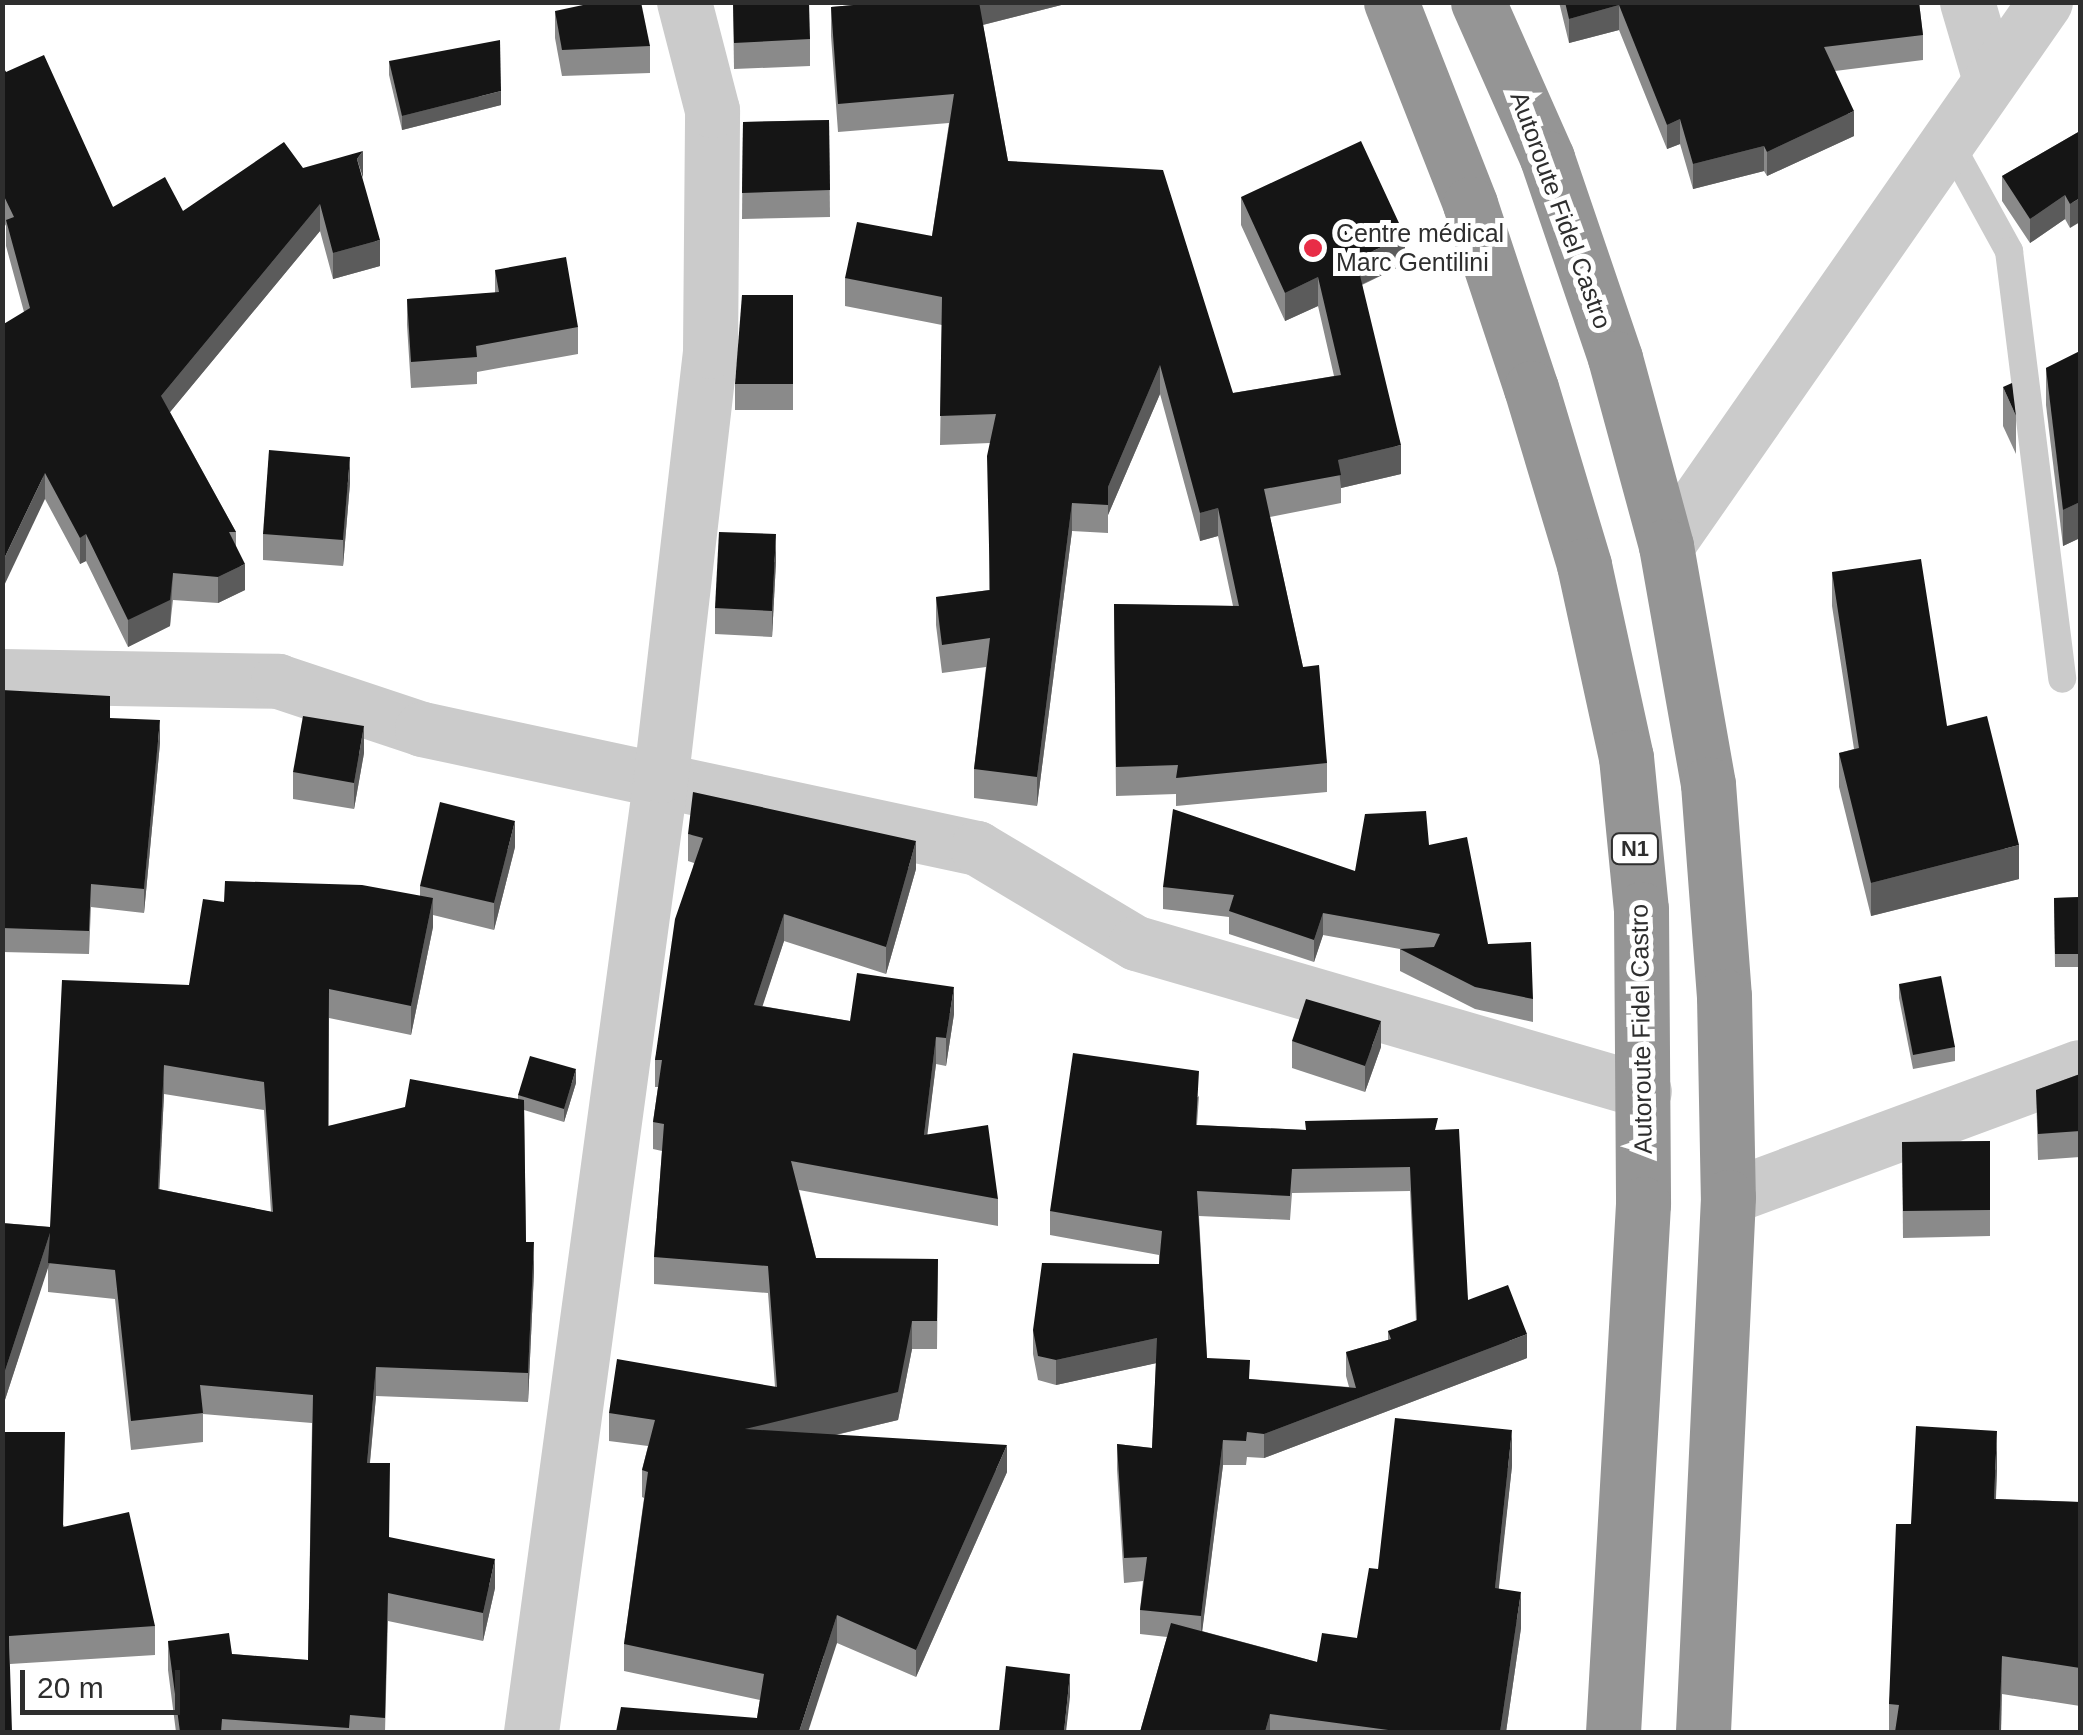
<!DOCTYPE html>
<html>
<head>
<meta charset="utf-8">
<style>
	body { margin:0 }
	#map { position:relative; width:2083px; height:1735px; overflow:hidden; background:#fff; font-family:Helvetica,sans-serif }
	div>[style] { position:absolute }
	.lane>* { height:28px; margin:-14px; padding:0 14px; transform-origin:14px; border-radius:14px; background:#cbcbcb }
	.street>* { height:55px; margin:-27.5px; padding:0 27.5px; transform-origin:27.5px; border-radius:27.5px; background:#cbcbcb }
	.highway>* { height:55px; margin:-27.5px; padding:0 27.5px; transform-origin:27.5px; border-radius:27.5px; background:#959595 }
	.wall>* { inset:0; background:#8a8a8a }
	.shaded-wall>* { inset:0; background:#5b5b5b }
	.building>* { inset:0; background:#151515 }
	.dots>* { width:28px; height:28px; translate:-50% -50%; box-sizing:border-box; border:5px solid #fff; border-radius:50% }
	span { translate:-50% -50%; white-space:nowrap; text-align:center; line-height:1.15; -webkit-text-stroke:10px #fff; paint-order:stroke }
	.shield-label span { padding:2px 8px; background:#fff; border:2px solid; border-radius:8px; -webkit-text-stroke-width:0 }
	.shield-label { font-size:22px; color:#2e2e2e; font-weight:700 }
	.street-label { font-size:25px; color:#2e2e2e }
	.poi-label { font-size:25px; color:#2e2e2e }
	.left { translate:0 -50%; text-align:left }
	.frame { position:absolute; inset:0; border:5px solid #2e2e2e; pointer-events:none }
	.scale { position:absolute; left:20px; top:1670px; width:160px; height:45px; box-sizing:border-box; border:5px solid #2e2e2e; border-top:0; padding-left:12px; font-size:30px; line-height:35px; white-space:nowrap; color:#2e2e2e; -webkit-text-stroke:8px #fff; paint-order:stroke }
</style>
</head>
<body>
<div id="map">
	<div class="lane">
		<div style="left:1948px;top:140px;width:127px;rotate:61.2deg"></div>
		<div style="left:2009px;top:251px;width:431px;rotate:82.9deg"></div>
	</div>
	<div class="street">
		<div style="left:1967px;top:2px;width:81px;rotate:73.6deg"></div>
		<div style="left:1666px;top:546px;width:663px;rotate:-55.14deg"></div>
		<div style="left:2px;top:676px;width:276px;rotate:1deg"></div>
		<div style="left:278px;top:681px;width:152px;rotate:18.4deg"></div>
		<div style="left:422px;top:729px;width:568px;rotate:12.1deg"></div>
		<div style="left:977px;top:848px;width:185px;rotate:30.9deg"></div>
		<div style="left:1136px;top:943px;width:529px;rotate:16.24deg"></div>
		<div style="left:1728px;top:1197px;width:375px;rotate:-20.3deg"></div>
		<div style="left:531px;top:1732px;width:966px;rotate:-82.26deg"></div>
		<div style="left:661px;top:775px;width:427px;rotate:-83.4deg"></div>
		<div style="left:710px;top:351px;width:241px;rotate:-89.5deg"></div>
		<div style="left:712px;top:110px;width:112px;rotate:-104.5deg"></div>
	</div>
	<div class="highway">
		<div style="left:1391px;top:2px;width:217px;rotate:68.6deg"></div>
		<div style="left:1470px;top:204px;width:194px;rotate:71.7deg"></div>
		<div style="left:1531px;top:388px;width:185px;rotate:73.3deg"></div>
		<div style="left:1584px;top:565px;width:197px;rotate:77.7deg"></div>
		<div style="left:1626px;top:757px;width:153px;rotate:84.4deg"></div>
		<div style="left:1641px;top:909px;width:295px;rotate:89.6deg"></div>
		<div style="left:1643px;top:1204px;width:529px;rotate:93.25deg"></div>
		<div style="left:1478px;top:2px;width:171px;rotate:66.1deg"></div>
		<div style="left:1547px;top:158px;width:211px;rotate:71.2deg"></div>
		<div style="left:1615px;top:358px;width:195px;rotate:74.8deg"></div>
		<div style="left:1666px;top:546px;width:242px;rotate:80deg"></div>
		<div style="left:1708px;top:784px;width:213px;rotate:85.7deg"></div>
		<div style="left:1724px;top:996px;width:201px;rotate:88.9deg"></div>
		<div style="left:1728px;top:1197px;width:536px;rotate:92.68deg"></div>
	</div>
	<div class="wall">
		<div style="clip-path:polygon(733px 2px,810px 39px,810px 66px,734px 69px)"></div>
		<div style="clip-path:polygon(887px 2px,1073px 2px,983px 25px,1008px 161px,1233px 393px,1334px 376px,1318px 306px,1285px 321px,1241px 225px,1241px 197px,1405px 264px,1362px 285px,1401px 474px,1341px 488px,1341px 503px,1270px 517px,1303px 667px,1327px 763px,1327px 792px,1176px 806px,1176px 794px,1116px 796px,1114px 604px,1233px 606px,1218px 536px,1200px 541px,1160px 394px,1108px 515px,1108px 533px,1072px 531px,1037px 806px,974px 798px,974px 769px,986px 667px,942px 673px,936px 625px,936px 597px,989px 590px,990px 443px,940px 445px,942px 325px,845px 306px,845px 278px,932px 236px,949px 123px,838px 132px,831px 36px,831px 7px)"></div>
		<div style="clip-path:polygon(1559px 2px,1919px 2px,1923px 35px,1923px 60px,1835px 71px,1854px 136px,1767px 176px,1764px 171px,1693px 189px,1680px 144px,1667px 149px,1619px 30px,1569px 43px)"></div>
		<div style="clip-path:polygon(555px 11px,650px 46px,650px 73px,562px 76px,555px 38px)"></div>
		<div style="clip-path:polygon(389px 61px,501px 105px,402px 130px,389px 75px)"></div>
		<div style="clip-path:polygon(2px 65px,6px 72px,113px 207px,183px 211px,303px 168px,362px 178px,380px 266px,333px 279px,320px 231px,170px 412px,236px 532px,236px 546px,245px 590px,218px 603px,173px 600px,170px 626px,128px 647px,86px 561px,80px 564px,45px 499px,24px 312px,6px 246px,6px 226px,2px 219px)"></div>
		<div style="clip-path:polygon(829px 120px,830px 217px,742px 219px,743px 122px)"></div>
		<div style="clip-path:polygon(2080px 131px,2070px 228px,2065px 219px,2030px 243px,2002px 201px,2002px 176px)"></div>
		<div style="clip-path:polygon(495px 270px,578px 327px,578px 354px,477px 372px,477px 384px,411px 388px,407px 325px,407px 299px,495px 293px)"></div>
		<div style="clip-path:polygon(793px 295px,793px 410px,735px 410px,735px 384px)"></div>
		<div style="clip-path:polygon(2080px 351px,2080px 538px,2063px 546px,2046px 405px,2046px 368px)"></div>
		<div style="clip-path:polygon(2003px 387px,2016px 416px,2016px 454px,2003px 426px)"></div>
		<div style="clip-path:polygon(350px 483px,343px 566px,263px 560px,263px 534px)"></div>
		<div style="clip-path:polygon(776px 561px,772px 637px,715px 634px,715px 608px)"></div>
		<div style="clip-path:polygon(1832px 572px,1947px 726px,2019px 879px,1871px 916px,1839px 787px,1839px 753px,1854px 749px,1832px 606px)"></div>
		<div style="clip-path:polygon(2px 690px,110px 718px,160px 743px,144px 913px,91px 907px,89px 954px,2px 952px)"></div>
		<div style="clip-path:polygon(364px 753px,354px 809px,293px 799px,293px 772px)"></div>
		<div style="clip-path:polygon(688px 834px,916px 869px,886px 974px,784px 941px,762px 1006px,850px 1021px,954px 1014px,946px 1066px,936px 1064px,927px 1134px,998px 1199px,998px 1226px,799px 1190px,816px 1258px,938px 1259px,937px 1349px,912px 1349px,898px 1420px,836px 1435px,1007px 1472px,916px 1677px,837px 1643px,757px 1718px,760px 1700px,624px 1671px,624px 1644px,644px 1498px,642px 1497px,642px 1470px,648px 1446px,609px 1441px,609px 1413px,775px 1387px,768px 1293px,654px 1284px,654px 1257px,662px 1151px,653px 1149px,653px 1122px,658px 1087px,655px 1087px,655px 1060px,694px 863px,688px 861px)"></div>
		<div style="clip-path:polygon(1429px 845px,1488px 944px,1533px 999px,1533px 1022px,1475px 1009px,1400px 971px,1400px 949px,1323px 935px,1314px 962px,1229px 934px,1229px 917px,1163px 909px,1163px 887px,1355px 871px)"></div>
		<div style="clip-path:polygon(evenodd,515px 847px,494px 930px,433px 915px,433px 927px,411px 1035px,329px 1018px,329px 1126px,518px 1099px,518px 1095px,576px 1083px,564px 1122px,524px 1110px,526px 1242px,534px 1271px,528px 1402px,376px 1396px,370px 1463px,389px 1538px,495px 1588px,483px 1641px,388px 1621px,385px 1732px,176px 1732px,168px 1670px,168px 1641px,232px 1654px,308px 1660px,312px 1423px,203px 1414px,203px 1442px,131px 1450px,115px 1299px,48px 1292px,48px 1266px,2px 1409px,2px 1223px,50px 1227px,189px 985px,224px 902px,420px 896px,420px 886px,515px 847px,164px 1094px,264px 1110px,271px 1212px,159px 1189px,164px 1094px)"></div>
		<div style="clip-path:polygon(2080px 897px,2080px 967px,2055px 967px,2054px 898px)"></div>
		<div style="clip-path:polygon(1899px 984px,1955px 1047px,1955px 1061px,1913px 1069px,1899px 998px)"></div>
		<div style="clip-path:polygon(1292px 1041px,1381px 1047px,1365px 1092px,1292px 1068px)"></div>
		<div style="clip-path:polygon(2080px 1074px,2080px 1157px,2038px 1160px,2036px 1090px)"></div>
		<div style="clip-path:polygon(evenodd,1199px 1096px,1197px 1125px,1306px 1130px,1438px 1130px,1468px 1300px,1527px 1358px,1264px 1458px,1247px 1457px,1246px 1465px,1223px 1465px,1202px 1631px,1317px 1662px,1357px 1638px,1378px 1569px,1512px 1466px,1498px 1589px,1521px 1628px,1506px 1732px,1140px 1732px,1167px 1637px,1140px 1634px,1140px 1610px,1143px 1581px,1124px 1583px,1117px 1469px,1117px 1444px,1152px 1448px,1156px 1363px,1056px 1385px,1038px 1380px,1033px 1354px,1033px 1330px,1159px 1264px,1159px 1255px,1050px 1235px,1050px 1211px,1199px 1096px,1410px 1191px,1416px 1321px,1388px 1331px,1388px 1340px,1346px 1352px,1346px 1376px,1349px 1387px,1250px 1379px,1207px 1358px,1199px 1216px,1290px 1220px,1292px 1193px,1410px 1191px)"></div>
		<div style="clip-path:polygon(1990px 1141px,1990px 1236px,1903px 1238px,1902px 1142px)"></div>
		<div style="clip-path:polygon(2px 1432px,64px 1526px,155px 1626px,155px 1655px,10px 1664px)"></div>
		<div style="clip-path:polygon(1997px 1469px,1996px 1499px,2080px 1502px,2080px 1706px,2002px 1694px,2001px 1732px,1889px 1732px,1889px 1704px,1911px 1524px)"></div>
	</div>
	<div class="shaded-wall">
		<div style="clip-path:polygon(978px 2px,1073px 2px,978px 26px)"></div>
		<div style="clip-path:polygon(1619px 5px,1619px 30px,1569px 43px,1569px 19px)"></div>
		<div style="clip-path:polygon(501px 91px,501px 105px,402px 130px,402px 116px)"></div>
		<div style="clip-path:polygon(1854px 111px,1854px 136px,1767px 176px,1767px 152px)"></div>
		<div style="clip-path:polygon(1680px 119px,1680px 144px,1667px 149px,1667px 125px)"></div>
		<div style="clip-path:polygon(1764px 146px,1764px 171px,1693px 189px,1693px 164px)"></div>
		<div style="clip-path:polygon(363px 151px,363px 178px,357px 159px)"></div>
		<div style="clip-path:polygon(2065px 195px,2065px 219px,2030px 243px,2030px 219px)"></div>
		<div style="clip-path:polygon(2080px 198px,2080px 222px,2070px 228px,2070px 204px)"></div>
		<div style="clip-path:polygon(320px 204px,320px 231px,161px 423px,161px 396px)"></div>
		<div style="clip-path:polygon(1405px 236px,1405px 264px,1356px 287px,1356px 259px)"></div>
		<div style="clip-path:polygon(380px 240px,380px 266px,333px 279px,333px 253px)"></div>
		<div style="clip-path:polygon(1318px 277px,1318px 306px,1285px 321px,1285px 293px)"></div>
		<div style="clip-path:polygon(1160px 365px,1160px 394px,1108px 515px,1108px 487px)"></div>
		<div style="clip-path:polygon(1401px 445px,1401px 474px,1341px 488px,1338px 460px)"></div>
		<div style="clip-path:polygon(350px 457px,350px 483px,343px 566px,343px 540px)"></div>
		<div style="clip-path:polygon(45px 473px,45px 499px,2px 590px,2px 563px)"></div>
		<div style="clip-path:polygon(2080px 502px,2080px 538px,2063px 546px,2063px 510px)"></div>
		<div style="clip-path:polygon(1072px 503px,1072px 531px,1037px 806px,1037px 777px)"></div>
		<div style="clip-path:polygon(1218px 508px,1218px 536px,1200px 541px,1200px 513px)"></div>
		<div style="clip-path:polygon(86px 534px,86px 561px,80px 564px,80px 538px)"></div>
		<div style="clip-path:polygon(776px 534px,776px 561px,772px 637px,772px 611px)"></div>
		<div style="clip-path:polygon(245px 564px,245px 590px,218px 603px,218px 577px)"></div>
		<div style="clip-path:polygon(173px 573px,170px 626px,128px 647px,128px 620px)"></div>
		<div style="clip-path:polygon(160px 720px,160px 743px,144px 913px,144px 889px)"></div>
		<div style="clip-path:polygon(364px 726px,364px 753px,354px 809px,354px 783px)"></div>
		<div style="clip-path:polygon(515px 821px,515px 847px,494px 930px,494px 903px)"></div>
		<div style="clip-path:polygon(916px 841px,916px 869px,886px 974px,886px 947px)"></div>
		<div style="clip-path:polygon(2019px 845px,2019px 879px,1871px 916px,1871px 883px)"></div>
		<div style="clip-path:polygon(433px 898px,433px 927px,411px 1035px,411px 1006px)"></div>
		<div style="clip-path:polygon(1323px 913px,1323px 935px,1314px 962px,1314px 940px)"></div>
		<div style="clip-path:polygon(784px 914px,784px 941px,754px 1032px,754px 1005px)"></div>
		<div style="clip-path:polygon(954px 987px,954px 1014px,946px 1066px,946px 1038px)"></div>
		<div style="clip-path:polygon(1381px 1021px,1381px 1047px,1365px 1092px,1365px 1066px)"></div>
		<div style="clip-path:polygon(936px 1037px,936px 1064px,924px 1162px,924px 1135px)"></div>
		<div style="clip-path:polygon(164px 1065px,164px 1094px,158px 1218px,158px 1189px)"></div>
		<div style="clip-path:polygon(576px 1069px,576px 1083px,564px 1122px,564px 1109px)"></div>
		<div style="clip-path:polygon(50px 1233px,50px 1262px,2px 1409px,2px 1380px)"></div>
		<div style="clip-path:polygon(534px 1242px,534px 1271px,528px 1402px,528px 1373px)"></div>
		<div style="clip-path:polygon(912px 1321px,912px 1349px,898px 1420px,745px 1456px,745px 1429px)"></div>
		<div style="clip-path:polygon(1527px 1334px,1527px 1358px,1264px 1458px,1264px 1434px)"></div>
		<div style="clip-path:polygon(1157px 1338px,1157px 1363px,1056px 1385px,1056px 1360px)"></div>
		<div style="clip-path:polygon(376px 1367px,376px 1396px,367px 1492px,367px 1463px)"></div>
		<div style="clip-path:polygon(1512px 1430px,1512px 1466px,1495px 1624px,1495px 1588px)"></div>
		<div style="clip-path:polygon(1997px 1431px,1997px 1469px,1994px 1537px,1994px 1499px)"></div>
		<div style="clip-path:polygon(1223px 1440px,1223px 1465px,1201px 1641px,1201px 1616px)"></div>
		<div style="clip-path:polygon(1007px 1445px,1007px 1472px,916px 1677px,916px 1650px)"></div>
		<div style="clip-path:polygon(495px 1559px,495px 1588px,483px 1641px,483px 1613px)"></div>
		<div style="clip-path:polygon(1521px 1592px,1521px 1628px,1506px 1732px,1500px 1732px)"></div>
		<div style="clip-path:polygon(837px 1615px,837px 1643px,808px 1732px,799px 1732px)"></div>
		<div style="clip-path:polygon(2002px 1656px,2001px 1732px,1999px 1732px)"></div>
		<div style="clip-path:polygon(1070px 1674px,1070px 1697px,1066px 1732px,1064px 1732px)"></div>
		<div style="clip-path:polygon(1270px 1714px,1270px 1732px,1265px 1732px)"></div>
	</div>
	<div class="building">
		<div style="clip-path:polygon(597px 2px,641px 2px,650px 46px,562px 50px,555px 11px)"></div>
		<div style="clip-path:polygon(733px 2px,809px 2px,810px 39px,734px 43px)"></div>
		<div style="clip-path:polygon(887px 2px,979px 2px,1008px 161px,1163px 170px,1233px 393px,1341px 375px,1318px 277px,1285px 293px,1241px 197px,1361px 141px,1405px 236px,1356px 259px,1401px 445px,1338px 460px,1341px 475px,1264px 489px,1303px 667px,1319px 665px,1327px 763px,1176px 778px,1178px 765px,1116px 767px,1114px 604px,1239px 606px,1218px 508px,1200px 513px,1160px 365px,1108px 487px,1108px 505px,1072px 503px,1037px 777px,974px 769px,990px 638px,942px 645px,936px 597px,990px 590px,987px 456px,996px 414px,940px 416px,942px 297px,845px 278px,857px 222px,932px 236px,954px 94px,838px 104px,831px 7px)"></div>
		<div style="clip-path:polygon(1565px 2px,1919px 2px,1923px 35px,1824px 47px,1854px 111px,1767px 152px,1764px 146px,1693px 164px,1680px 119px,1667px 125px,1619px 5px,1569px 19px)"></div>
		<div style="clip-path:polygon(500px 40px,501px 91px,402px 116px,389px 61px)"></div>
		<div style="clip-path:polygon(44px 55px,113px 207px,165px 177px,183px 211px,284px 142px,303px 168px,363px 151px,357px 159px,380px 240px,333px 253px,320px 204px,161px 396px,236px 532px,229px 532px,245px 564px,218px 577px,173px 573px,170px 600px,128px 620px,86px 534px,80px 538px,45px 473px,2px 563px,2px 325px,30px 308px,6px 220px,14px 217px,2px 192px,2px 65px,6px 72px)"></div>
		<div style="clip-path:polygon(829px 120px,830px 190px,742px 193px,743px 122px)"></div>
		<div style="clip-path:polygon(2080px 131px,2080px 198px,2070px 204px,2065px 195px,2030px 219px,2002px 176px)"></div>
		<div style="clip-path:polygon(566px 257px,578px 327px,476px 346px,477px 357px,411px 362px,407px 299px,499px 292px,495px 270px)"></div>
		<div style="clip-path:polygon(742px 295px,793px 295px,793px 384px,735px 384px)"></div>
		<div style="clip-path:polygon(2080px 351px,2080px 502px,2063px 510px,2046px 368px)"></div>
		<div style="clip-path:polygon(2012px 383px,2016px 416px,2003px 387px)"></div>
		<div style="clip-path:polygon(269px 450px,350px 457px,343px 540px,263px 534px)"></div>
		<div style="clip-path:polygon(719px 532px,776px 534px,772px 611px,715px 608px)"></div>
		<div style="clip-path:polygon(1921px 559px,1947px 726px,1987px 716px,2019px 845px,1871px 883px,1839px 753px,1859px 748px,1832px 572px)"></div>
		<div style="clip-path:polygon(2px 690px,110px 696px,110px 718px,160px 720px,144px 889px,91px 884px,89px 931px,2px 928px)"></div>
		<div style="clip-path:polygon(303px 716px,364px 726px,354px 783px,293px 772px)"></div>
		<div style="clip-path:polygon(693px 792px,916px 841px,886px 947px,784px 914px,754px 1005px,850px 1021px,857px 973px,954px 987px,946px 1038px,936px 1037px,924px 1135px,988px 1125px,998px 1199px,791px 1161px,816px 1258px,938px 1259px,937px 1321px,912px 1321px,898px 1392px,745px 1429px,1007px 1445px,916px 1650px,837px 1615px,799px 1732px,616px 1732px,621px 1707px,757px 1718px,764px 1674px,624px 1644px,648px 1472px,642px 1470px,655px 1420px,609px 1413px,617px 1359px,777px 1387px,768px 1266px,654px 1257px,664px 1124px,653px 1122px,662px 1060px,655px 1060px,675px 919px,703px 838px,688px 834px)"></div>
		<div style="clip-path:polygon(440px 802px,515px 821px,494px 903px,420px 886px)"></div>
		<div style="clip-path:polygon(1173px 809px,1355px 871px,1365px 814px,1426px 811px,1429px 845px,1467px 837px,1488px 944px,1531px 942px,1533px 999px,1475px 987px,1400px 949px,1434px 947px,1440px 934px,1323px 913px,1314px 940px,1229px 911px,1234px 895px,1163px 887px)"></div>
		<div style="clip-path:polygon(evenodd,225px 881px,362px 885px,433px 898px,411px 1006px,329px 989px,328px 1126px,405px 1107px,410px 1079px,524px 1100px,526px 1242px,534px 1242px,528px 1373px,376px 1367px,367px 1463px,390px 1463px,389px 1537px,495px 1559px,483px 1613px,388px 1593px,385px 1718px,350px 1715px,349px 1728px,222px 1719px,221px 1732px,180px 1732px,168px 1641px,229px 1633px,232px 1654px,308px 1660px,313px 1395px,200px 1385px,203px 1413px,131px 1421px,115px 1270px,48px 1263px,50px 1233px,2px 1380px,2px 1223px,50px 1227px,62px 980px,189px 985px,203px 899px,224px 902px,225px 881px,164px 1065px,264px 1082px,273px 1212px,158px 1189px,164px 1065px)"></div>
		<div style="clip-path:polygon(2080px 897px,2080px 954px,2055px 954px,2054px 898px)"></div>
		<div style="clip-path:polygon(1941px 976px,1955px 1047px,1913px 1055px,1899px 984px)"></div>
		<div style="clip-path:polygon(1306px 999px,1381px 1021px,1365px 1066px,1292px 1041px)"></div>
		<div style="clip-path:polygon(evenodd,1073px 1053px,1199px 1071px,1196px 1125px,1306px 1130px,1305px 1121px,1438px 1118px,1435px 1130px,1459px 1129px,1468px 1300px,1508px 1285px,1527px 1334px,1264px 1434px,1247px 1432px,1246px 1441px,1223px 1440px,1201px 1616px,1140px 1610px,1147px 1557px,1124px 1558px,1117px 1444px,1152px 1448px,1157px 1338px,1056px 1360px,1038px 1356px,1033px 1330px,1042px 1263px,1159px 1264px,1162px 1231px,1050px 1211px,1073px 1053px,1410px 1167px,1417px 1320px,1388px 1331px,1391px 1339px,1346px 1352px,1356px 1388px,1249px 1379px,1250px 1360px,1207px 1358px,1197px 1191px,1290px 1196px,1292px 1169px,1410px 1167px)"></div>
		<div style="clip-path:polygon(530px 1056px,576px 1069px,564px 1109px,518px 1095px)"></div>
		<div style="clip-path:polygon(2080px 1074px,2080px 1131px,2038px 1134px,2036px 1090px)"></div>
		<div style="clip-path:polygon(1990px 1141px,1990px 1210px,1903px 1211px,1902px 1142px)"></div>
		<div style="clip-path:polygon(1395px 1418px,1512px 1430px,1495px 1588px,1521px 1592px,1500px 1732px,1403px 1732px,1270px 1714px,1265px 1732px,1140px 1732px,1171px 1623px,1317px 1662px,1322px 1633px,1357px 1638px,1369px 1568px,1378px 1569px)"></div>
		<div style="clip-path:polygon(1916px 1426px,1997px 1431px,1994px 1499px,2080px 1502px,2080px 1668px,2002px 1656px,1999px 1732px,1895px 1732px,1899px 1705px,1889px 1704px,1896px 1524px,1911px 1524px)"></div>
		<div style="clip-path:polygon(2px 1432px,65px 1432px,63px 1527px,129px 1512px,155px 1626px,9px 1636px,12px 1732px,2px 1732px)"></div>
		<div style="clip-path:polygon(1006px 1666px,1070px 1674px,1064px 1732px,999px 1732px)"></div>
	</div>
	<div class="dots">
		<div style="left:1313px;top:248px;background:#e82d47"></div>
	</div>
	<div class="shield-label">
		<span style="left:1635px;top:849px">N1</span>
	</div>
	<div class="street-label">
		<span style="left:1561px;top:210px;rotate:70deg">Autoroute Fidel Castro</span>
		<span style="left:1641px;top:1029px;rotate:-91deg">Autoroute Fidel Castro</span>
	</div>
	<div class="poi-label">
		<span class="left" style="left:1336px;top:248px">Centre médical<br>Marc Gentilini</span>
	</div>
	<div class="frame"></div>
	<div class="scale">20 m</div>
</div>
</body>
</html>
